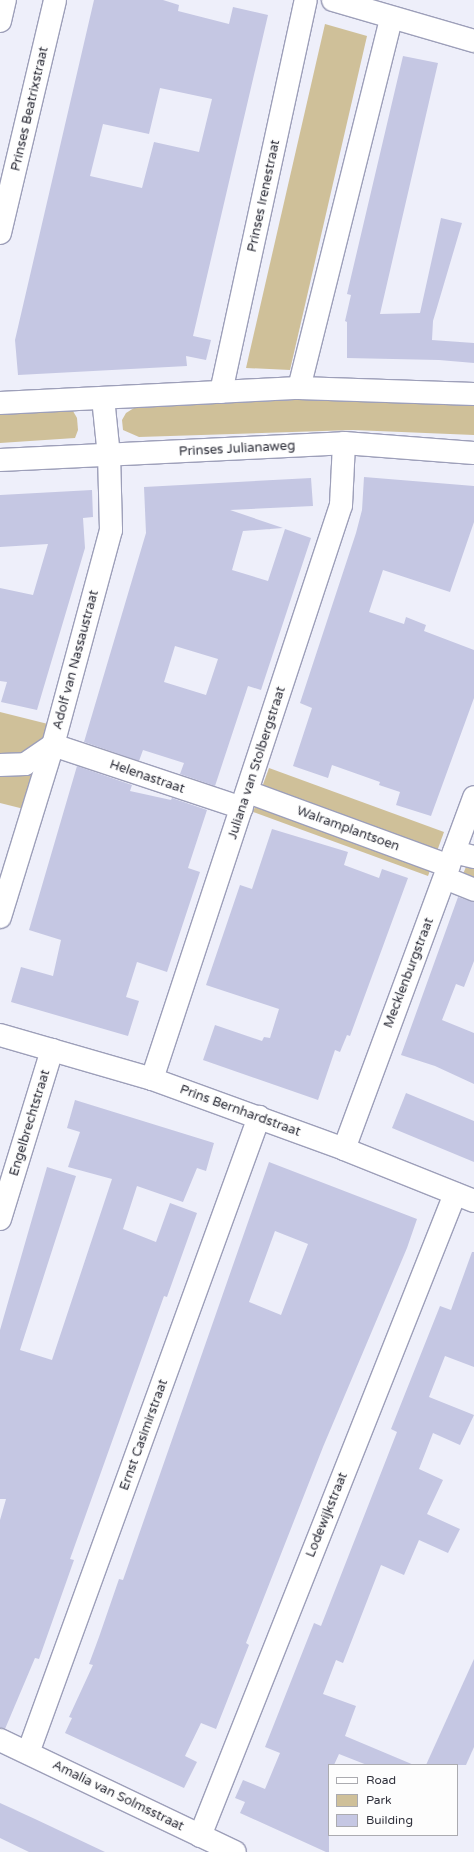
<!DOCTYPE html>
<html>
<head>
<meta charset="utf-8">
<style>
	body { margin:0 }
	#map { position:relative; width:474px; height:1852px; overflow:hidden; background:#eeeffa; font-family:"Varela Round",sans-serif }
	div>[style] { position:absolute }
	.green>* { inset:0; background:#cfc099 }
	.building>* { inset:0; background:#c5c7e3 }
	.roads { filter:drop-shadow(1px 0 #9d9fb9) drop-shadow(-1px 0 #9d9fb9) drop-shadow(0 1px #9d9fb9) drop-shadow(0 -1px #9d9fb9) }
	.minor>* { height:22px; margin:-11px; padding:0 11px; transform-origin:11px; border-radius:11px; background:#fff }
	span { translate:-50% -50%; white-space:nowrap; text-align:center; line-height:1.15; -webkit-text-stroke:3px #fdfdfd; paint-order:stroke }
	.street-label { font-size:13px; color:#30313c }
	.legend { position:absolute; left:328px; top:1764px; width:130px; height:72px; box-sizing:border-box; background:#fdfdfd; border:1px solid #ababb0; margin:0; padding:5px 7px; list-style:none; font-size:12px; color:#30313c }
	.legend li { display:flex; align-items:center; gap:8px; height:20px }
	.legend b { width:20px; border:1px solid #ababb0 }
</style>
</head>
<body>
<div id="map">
	<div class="green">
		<div style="clip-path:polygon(325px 24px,367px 36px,290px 370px,246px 368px)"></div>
		<div style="clip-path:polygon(352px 397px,474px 403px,474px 435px,353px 430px,139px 437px,123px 430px,122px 420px,126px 413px,134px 408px)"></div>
		<div style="clip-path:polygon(64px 409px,73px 411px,77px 418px,78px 430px,75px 438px,0 443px,0 414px)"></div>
		<div style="clip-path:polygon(0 712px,52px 725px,28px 810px,0 803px)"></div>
		<div style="clip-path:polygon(269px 768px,444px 832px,428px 876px,253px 812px)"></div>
		<div style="clip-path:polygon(474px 847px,474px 885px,461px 879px)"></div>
	</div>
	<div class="building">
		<div style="clip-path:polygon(evenodd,94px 0,163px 0,179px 5px,178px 11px,229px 24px,233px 7px,268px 15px,193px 336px,211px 340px,206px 360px,186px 356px,187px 366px,18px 375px,15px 340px,94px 0,160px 88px,212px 99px,199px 152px,154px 142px,142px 188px,90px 176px,103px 124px,149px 134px,160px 88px)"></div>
		<div style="clip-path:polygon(403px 56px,438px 63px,380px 314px,420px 313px,441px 218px,462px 223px,433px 321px,432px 340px,474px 343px,474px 363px,439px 360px,347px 358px,347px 322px,345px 321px,351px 295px,347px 294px)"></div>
		<div style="clip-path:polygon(364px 477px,474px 486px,474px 522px,450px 592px,383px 570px,369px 612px,404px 624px,406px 617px,426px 625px,424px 631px,474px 650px,474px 698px,431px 816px,396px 805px,400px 792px,379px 785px,380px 782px,332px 765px,328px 778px,293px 766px,312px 708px,300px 703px,356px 533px,362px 510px)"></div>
		<div style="clip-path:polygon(evenodd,311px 478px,313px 506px,230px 510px,283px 528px,243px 531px,232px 570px,268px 581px,285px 529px,311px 538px,261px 690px,248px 686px,215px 786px,180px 774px,184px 763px,143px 750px,139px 761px,84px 742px,146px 533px,144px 487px,311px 478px,175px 646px,218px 659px,206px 695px,164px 682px,175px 646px)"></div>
		<div style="clip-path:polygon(92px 490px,93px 517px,83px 518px,85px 548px,37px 710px,1px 702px,7px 682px,0 681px,0 588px,33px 595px,48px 544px,0 547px,0 495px)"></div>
		<div style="clip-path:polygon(77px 766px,132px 785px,130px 791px,171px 800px,172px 798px,207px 810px,188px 868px,200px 872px,167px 972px,137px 962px,126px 997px,139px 1001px,128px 1036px,11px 1002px,21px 967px,53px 976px,61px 940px,29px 930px)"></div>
		<div style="clip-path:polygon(272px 829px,348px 852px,344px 865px,379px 878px,382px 869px,408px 878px,350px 1036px,347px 1035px,340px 1052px,335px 1050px,318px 1100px,203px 1060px,215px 1025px,262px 1041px,264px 1037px,270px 1038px,279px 1009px,206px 985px,240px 885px,252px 889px)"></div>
		<div style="clip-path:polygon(458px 897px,474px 902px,474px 961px,464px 987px,456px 984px,442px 1020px,474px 1033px,474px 1084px,435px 1066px,401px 1055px)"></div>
		<div style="clip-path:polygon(406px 1093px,474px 1121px,474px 1162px,392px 1128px)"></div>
		<div style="clip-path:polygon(75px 1100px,214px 1143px,206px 1171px,197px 1168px,183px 1202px,137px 1186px,123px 1229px,156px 1242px,170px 1203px,197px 1213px,167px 1297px,164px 1296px,155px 1321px,70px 1559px,74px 1560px,39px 1659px,35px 1658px,5px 1729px,0 1728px,0 1520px,6px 1499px,0 1499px,0 1330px,47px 1167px,76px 1176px,20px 1350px,52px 1360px,112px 1179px,68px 1167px,80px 1132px,67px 1128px)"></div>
		<div style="clip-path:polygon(evenodd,269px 1162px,417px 1219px,407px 1248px,323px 1447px,246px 1643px,249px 1645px,216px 1729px,201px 1723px,185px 1756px,197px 1762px,184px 1788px,65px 1733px,72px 1718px,69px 1717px,93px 1665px,89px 1664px,99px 1637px,119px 1579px,123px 1580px,269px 1162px,275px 1231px,308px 1244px,281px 1315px,249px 1302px,275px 1231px)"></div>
		<div style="clip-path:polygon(472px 1252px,474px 1252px,474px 1367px,445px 1356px,429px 1397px,474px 1415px,460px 1445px,433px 1433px,419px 1469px,443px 1480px,427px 1514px,460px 1529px,448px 1553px,419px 1540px,404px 1575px,381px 1565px,343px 1663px,336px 1660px,323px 1694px,356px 1706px,345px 1736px,414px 1765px,367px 1765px,339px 1754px,334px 1765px,329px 1765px,329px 1852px,326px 1852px,240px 1813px,245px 1802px,235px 1798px,243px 1780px,265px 1789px,280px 1753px,265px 1747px,314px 1623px,321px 1626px,397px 1432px,391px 1429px,440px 1306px,451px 1310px)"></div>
		<div style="clip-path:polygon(474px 1659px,474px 1747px,466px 1765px,426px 1765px)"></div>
		<div style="clip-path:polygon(0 1803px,35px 1819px,105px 1852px,29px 1852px,0 1838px)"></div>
	</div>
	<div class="roads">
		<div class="minor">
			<div style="left:333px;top:0;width:147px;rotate:16.2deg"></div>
			<div style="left:0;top:21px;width:22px;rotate:-77deg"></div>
			<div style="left:0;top:233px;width:239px;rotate:-76.7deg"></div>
			<div style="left:299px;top:388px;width:381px;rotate:-76deg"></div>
			<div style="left:221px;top:392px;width:401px;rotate:-77.8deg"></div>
			<div style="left:0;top:403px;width:299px;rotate:-2.9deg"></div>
			<div style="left:299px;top:388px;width:175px;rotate:2deg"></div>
			<div style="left:0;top:460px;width:344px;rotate:-2.8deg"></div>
			<div style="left:344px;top:443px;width:130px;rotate:4.4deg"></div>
			<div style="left:0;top:765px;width:25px;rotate:-2deg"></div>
			<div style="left:25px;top:764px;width:34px;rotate:-34deg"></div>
			<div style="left:53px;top:745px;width:199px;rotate:18.4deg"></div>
			<div style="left:248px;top:792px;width:214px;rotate:20.2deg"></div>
			<div style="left:454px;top:852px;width:21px;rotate:14deg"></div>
			<div style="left:445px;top:878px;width:31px;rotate:22deg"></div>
			<div style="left:0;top:917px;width:180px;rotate:-72.9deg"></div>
			<div style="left:53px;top:745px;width:223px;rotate:-74.9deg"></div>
			<div style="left:111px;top:530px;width:74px;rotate:-91.5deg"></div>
			<div style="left:109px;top:456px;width:58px;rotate:-95.9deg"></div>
			<div style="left:0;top:1035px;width:158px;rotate:16.1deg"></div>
			<div style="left:152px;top:1079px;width:204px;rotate:20deg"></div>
			<div style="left:344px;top:1149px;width:140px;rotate:21.8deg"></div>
			<div style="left:152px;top:1079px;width:604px;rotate:-71.77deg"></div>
			<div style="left:341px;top:505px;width:62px;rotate:-87.2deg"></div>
			<div style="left:344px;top:1149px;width:375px;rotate:-69.7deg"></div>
			<div style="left:0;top:1219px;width:177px;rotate:-72.9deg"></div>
			<div style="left:0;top:1740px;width:260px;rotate:25.5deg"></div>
			<div style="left:28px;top:1753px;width:677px;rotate:-70.04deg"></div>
			<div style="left:200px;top:1836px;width:691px;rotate:-68.34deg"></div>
		</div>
	</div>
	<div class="street-label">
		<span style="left:30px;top:109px;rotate:-77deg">Prinses Beatrixstraat</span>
		<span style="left:264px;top:196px;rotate:-78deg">Prinses Irenestraat</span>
		<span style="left:237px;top:449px;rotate:-3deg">Prinses Julianaweg</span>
		<span style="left:76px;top:660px;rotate:-75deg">Adolf van Nassaustraat</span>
		<span style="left:257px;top:763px;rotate:-72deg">Juliana van Stolbergstraat</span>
		<span style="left:147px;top:777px;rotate:19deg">Helenastraat</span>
		<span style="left:348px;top:829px;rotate:20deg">Walramplantsoen</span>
		<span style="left:409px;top:973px;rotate:-69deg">Mecklenburgstraat</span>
		<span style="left:240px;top:1111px;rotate:20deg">Prins Bernhardstraat</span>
		<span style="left:30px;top:1123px;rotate:-73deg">Engelbrechtstraat</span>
		<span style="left:144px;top:1435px;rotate:-70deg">Ernst Casimirstraat</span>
		<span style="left:327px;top:1515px;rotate:-68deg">Lodewijkstraat</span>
		<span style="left:118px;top:1796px;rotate:26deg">Amalia van Solmsstraat</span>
	</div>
	<ul class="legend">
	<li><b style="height:5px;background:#fff"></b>Road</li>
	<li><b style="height:11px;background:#cfc099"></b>Park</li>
	<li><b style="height:11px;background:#c5c7e3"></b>Building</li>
	</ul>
</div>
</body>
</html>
